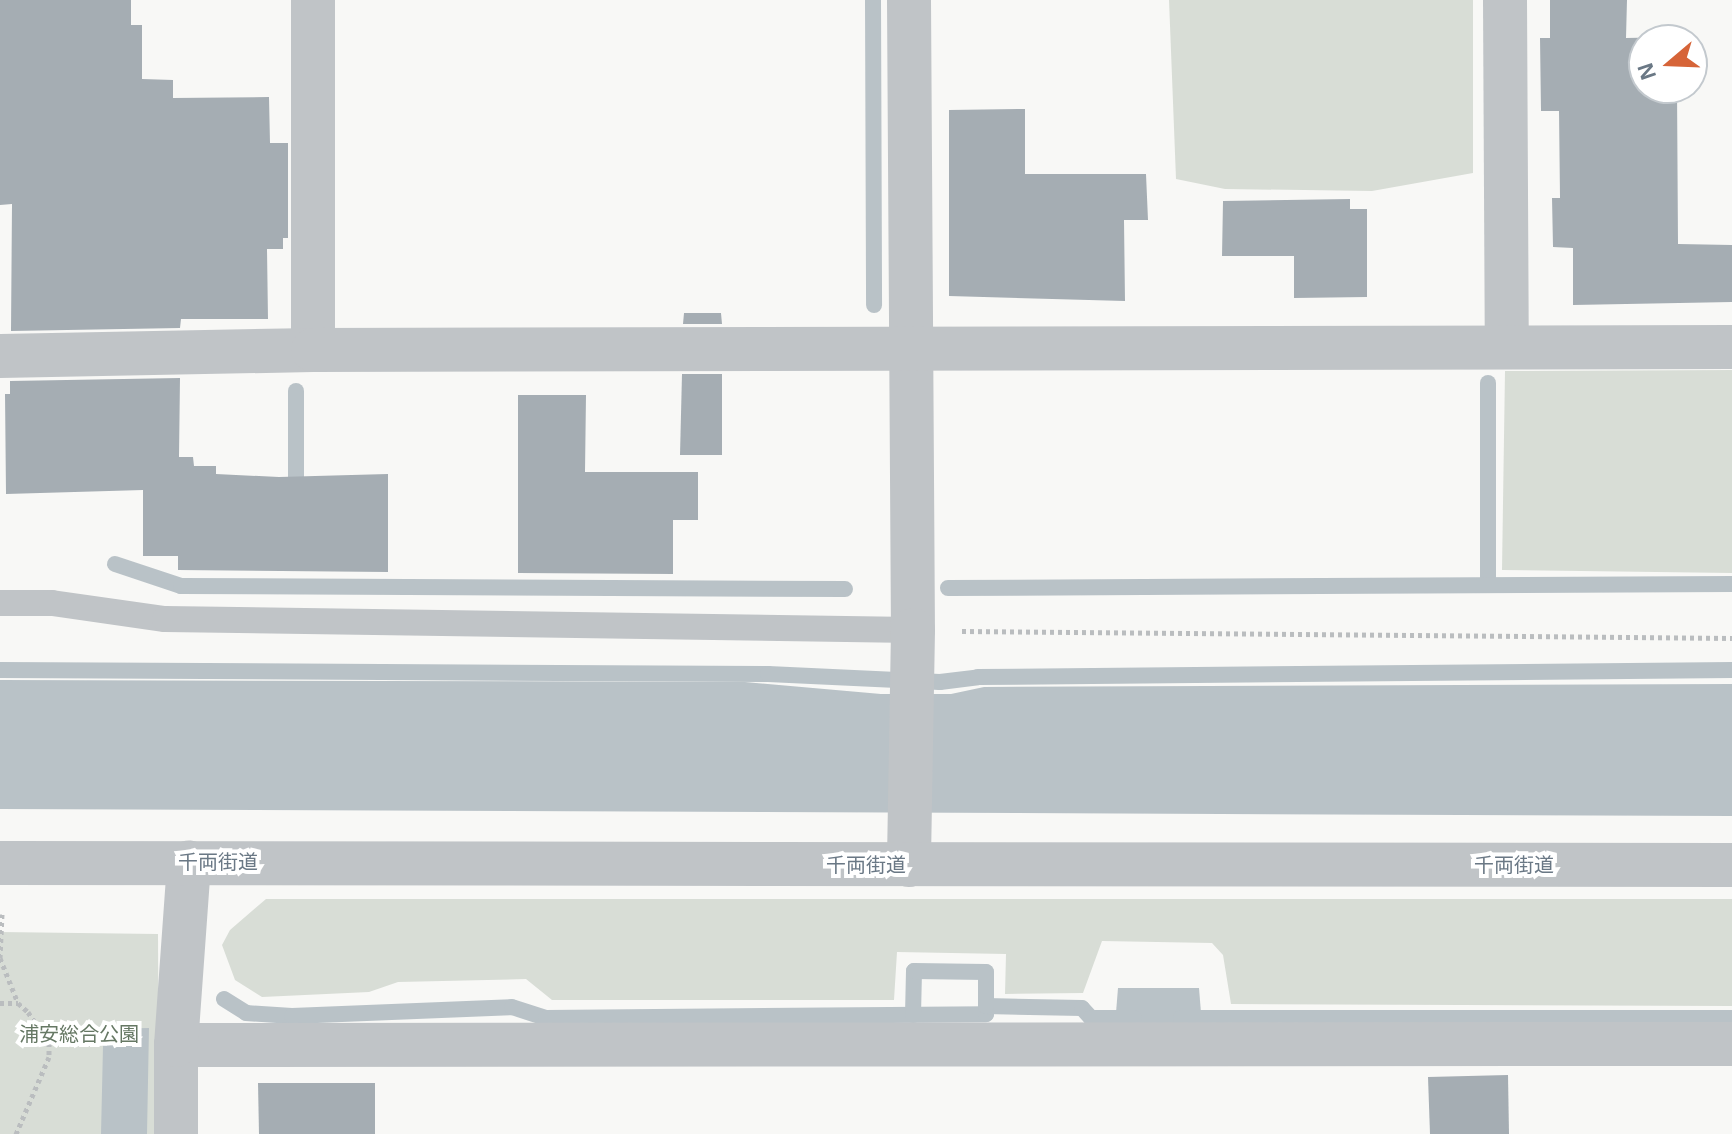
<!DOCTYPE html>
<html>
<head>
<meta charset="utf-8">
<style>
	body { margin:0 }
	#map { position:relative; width:1732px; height:1134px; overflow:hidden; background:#f8f8f6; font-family:Arial,"Noto Sans JP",sans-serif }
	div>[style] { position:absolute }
	.green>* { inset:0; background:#d8ddd6 }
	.water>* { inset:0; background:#b9c2c7 }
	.stream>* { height:16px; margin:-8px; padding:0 8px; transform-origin:8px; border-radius:8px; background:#b9c2c7 }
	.building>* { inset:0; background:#a5adb3 }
	.path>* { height:5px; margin-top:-2.5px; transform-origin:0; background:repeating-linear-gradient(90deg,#babdbf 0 4px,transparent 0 8px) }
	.service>* { height:26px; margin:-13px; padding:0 13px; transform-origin:13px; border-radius:13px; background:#c0c4c7 }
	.minor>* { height:44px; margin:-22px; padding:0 22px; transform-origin:22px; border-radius:22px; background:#c0c4c7 }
	.tertiary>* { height:44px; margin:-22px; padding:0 22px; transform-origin:22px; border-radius:22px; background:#c0c4c7 }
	span { translate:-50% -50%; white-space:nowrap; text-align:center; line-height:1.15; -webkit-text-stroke:8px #fff; paint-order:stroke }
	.street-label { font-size:20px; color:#6a7885 }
	.park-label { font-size:20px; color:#667864 }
	.north { position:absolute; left:1628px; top:24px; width:80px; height:80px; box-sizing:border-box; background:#fff; border:2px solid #c3c9ce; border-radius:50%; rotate:251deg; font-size:22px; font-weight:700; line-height:32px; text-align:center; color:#6a7885 }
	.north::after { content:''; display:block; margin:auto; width:28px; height:36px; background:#d66438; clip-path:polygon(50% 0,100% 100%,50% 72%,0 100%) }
</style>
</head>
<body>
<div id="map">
	<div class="green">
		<div style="clip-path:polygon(1169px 0,1473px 0,1473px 173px,1372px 191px,1225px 189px,1176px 179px)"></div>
		<div style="clip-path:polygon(1732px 370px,1732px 573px,1502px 570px,1505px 371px)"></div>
		<div style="clip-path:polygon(266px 899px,1732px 899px,1732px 1006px,1231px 1004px,1223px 955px,1212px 943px,1102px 941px,1083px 993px,1005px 994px,1006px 954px,897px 952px,894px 1000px,552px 1000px,526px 979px,398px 982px,369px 992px,262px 997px,235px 980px,222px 945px,230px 930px)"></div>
		<div style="clip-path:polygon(0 932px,158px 934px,159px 1134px,0 1134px)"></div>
	</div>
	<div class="water">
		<div style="clip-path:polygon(0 680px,745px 682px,881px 694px,951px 694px,984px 687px,1732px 684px,1732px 816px,0 809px)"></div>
		<div style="clip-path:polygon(1118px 988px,1199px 988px,1202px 1025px,1115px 1025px)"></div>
		<div style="clip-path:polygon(149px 1028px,147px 1134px,101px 1134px,103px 1046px,95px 1038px,95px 1029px)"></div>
	</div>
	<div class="stream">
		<div style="left:873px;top:0;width:305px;rotate:89.8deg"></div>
		<div style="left:1488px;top:383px;width:200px;rotate:90deg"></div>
		<div style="left:296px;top:498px;width:107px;rotate:-90deg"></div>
		<div style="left:115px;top:564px;width:70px;rotate:18.4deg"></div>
		<div style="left:181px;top:586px;width:664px;rotate:0.26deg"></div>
		<div style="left:948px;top:588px;width:784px;rotate:-0.29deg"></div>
		<div style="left:0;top:670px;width:768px;rotate:0.3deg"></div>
		<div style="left:768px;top:674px;width:172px;rotate:2.7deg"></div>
		<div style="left:940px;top:682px;width:38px;rotate:-7deg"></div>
		<div style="left:978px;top:677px;width:754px;rotate:-0.53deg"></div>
		<div style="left:224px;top:999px;width:26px;rotate:32deg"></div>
		<div style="left:246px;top:1013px;width:46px;rotate:3.7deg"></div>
		<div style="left:292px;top:1016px;width:220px;rotate:-2.3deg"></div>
		<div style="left:512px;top:1007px;width:36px;rotate:18deg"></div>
		<div style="left:546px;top:1018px;width:440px;rotate:-0.5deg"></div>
		<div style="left:986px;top:1014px;width:8px;rotate:-90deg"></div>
		<div style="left:986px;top:1006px;width:96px;rotate:1.2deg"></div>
		<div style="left:1082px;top:1008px;width:13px;rotate:48deg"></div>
		<div style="left:1091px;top:1018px;width:43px"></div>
		<div style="left:913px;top:1015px;width:44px;rotate:-88.7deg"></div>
		<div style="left:914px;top:971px;width:72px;rotate:0.8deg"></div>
		<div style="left:986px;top:972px;width:34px;rotate:90deg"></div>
		<div style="left:1181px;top:1018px;width:551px"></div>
	</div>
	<div class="building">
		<div style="clip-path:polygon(0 0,131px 0,131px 25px,142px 25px,142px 79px,173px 80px,173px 98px,269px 97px,270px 143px,288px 143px,288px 238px,283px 238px,283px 249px,267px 249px,268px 319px,181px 319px,180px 328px,11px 331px,12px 204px,0 205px)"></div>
		<div style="clip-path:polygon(1550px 0,1627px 0,1626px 38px,1677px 37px,1644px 40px,1644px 88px,1677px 88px,1678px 244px,1732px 245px,1732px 302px,1573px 305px,1573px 248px,1553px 247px,1552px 198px,1560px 198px,1559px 111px,1541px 111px,1540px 38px,1550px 38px)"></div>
		<div style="clip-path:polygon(1025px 109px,1025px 174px,1146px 174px,1148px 220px,1124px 220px,1125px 301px,949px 296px,949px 110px)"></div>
		<div style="clip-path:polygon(1350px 199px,1350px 209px,1367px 209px,1367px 297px,1294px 298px,1294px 256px,1222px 256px,1223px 201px)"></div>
		<div style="clip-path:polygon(684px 313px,721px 313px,722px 324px,683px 324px)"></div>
		<div style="clip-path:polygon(682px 374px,722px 374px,722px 455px,680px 455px)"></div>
		<div style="clip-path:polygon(180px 378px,179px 457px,193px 457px,194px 466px,216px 466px,216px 474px,279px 477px,388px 474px,388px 572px,178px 570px,178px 556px,143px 556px,143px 490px,6px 494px,5px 394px,10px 394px,10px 381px)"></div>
		<div style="clip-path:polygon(518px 395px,586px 395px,585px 472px,698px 472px,698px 520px,673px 520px,673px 574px,518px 573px)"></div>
		<div style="clip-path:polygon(1508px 1075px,1509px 1134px,1430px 1134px,1428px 1077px)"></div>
		<div style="clip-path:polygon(258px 1083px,375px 1083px,375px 1134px,259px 1134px)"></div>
	</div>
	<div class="path">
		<div style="left:962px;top:631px;width:770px;rotate:0.52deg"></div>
		<div style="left:2px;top:914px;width:44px;rotate:92.6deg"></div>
		<div style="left:0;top:958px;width:48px;rotate:68.2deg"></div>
		<div style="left:0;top:1003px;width:18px"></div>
		<div style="left:18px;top:1003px;width:13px;rotate:42deg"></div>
		<div style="left:28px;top:1012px;width:37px;rotate:56deg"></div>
		<div style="left:49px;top:1043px;width:14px;rotate:90deg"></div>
		<div style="left:49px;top:1057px;width:84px;rotate:113.2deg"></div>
	</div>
	<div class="service">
		<div style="left:0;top:603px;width:52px"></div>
		<div style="left:52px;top:603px;width:114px;rotate:8.1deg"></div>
		<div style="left:165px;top:619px;width:748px;rotate:0.84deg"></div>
	</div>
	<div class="minor">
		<div style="left:313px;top:0;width:350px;rotate:90deg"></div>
		<div style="left:909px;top:0;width:630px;rotate:89.64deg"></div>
		<div style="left:913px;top:630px;width:235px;rotate:91deg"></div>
		<div style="left:1505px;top:0;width:346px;rotate:89.7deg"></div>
		<div style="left:0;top:356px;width:313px;rotate:-1.1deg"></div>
		<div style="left:313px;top:350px;width:1419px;rotate:-0.12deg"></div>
		<div style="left:176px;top:1045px;width:1556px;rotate:-0.04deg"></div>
		<div style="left:176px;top:1134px;width:89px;rotate:-90deg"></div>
		<div style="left:176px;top:1045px;width:183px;rotate:-85.9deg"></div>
	</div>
	<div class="tertiary">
		<div style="left:0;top:863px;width:1732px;rotate:0.07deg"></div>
	</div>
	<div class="street-label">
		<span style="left:218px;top:862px">千両街道</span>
		<span style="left:866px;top:865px">千両街道</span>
		<span style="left:1514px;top:865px">千両街道</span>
	</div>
	<div class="park-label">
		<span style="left:79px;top:1034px">浦安総合公園</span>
	</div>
	<div class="north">N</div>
</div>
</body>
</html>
